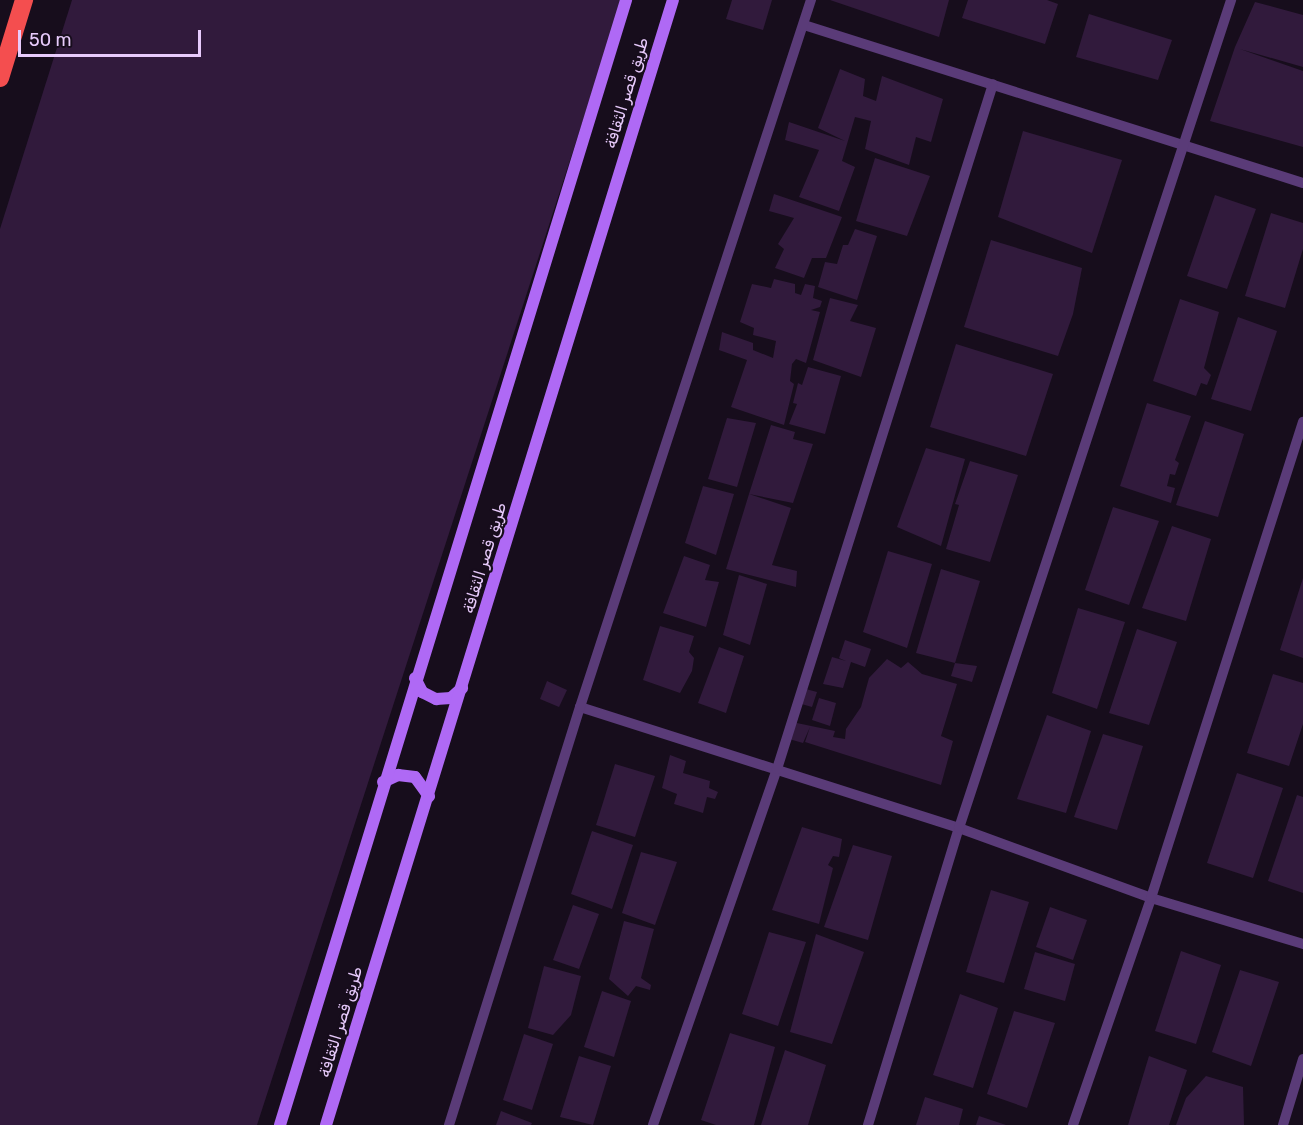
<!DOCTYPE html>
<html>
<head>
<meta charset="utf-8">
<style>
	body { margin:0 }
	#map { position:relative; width:1303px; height:1125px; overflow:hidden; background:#170d1c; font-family:Rubik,"Noto Sans Arabic",sans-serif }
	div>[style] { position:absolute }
	.building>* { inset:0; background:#311a3c }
	.lane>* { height:10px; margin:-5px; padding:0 5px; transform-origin:5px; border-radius:5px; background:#5a3b78 }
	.secondary>* { height:12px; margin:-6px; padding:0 6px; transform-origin:6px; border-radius:6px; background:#af69f5 }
	.highway>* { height:18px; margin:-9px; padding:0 9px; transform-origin:9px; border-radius:9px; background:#f44e4f }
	span { translate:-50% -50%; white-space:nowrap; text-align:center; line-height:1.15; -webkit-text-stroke:4.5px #170d1c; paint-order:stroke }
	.street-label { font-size:16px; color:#e8cbfc }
	.scale { position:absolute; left:18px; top:30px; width:183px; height:27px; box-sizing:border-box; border:3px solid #e8cbfc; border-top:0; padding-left:8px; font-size:18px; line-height:21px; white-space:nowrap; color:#e8cbfc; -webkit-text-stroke:4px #170d1c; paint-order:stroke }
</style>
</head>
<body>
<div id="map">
	<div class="building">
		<div style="clip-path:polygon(72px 0,622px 0,257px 1125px,0 1125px,0 229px)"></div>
		<div style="clip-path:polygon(732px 0,772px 0,763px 30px,726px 19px)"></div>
		<div style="clip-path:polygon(830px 0,949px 0,939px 37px)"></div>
		<div style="clip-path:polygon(968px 0,1047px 0,1058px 4px,1045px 44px,962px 18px)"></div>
		<div style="clip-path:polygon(1255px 2px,1303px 15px,1303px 67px,1240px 49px,1303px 71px,1303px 147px,1210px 121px,1235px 47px)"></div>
		<div style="clip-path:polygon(1089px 14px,1172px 40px,1158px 80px,1076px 57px)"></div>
		<div style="clip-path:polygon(840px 69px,865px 79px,863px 96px,876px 101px,882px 76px,943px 99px,931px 142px,916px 137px,909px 165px,865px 149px,871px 121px,855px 117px,842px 161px,855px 167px,839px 211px,799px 197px,819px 150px,785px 140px,789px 122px,845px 141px,818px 128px)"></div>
		<div style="clip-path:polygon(1023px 131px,1122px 160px,1092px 253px,998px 217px)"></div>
		<div style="clip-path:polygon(875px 158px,930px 176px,907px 236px,856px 221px)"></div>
		<div style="clip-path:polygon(774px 194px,842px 217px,826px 258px,812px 258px,804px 278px,775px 268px,784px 249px,778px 244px,794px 218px,769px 211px)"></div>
		<div style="clip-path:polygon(1215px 195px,1256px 209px,1227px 289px,1187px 276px)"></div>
		<div style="clip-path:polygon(1271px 213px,1303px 223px,1303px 249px,1285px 308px,1245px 296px)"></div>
		<div style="clip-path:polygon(855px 229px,877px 236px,857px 300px,818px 287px,825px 262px,837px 264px,843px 245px,848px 245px)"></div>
		<div style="clip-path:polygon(991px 240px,1082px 268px,1073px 314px,1058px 356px,964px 327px)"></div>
		<div style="clip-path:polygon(774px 279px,795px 284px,795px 293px,801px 295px,805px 284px,815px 286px,813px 298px,822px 301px,820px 307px,811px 310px,820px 312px,806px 363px,796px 359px,792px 364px,790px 381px,794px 384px,784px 425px,731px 407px,747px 360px,719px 350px,722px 332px,753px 343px,753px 350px,773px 358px,776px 341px,753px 335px,754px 328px,740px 322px,752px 284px,771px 288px)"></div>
		<div style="clip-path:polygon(830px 298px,858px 305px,850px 321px,876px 328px,861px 377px,813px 360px)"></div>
		<div style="clip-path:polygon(1180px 299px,1219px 312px,1204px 368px,1211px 375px,1207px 385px,1201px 383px,1196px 396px,1153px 381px)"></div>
		<div style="clip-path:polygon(1238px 317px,1277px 331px,1251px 411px,1211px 399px)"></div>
		<div style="clip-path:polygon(956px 344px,1053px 374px,1026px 456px,930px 427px)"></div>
		<div style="clip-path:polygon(808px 367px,841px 376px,825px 434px,789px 424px,797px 404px,793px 403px,798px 383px,802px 385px)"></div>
		<div style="clip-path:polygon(1147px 403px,1191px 416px,1175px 460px,1179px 463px,1175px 475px,1170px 474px,1167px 486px,1175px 488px,1171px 503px,1120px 486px)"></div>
		<div style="clip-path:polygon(727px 418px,756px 423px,737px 487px,708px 479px)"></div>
		<div style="clip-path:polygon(1205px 421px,1244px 434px,1218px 517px,1176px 505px)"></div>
		<div style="clip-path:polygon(771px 425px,795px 432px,793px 439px,813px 444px,793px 503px,749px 494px,791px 508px,772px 565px,797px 571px,796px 587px,726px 569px,749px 494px)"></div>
		<div style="clip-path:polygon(926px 448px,965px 459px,941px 546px,897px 527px)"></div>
		<div style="clip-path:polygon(970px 461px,1018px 475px,990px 562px,946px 549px,959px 505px,955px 504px)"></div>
		<div style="clip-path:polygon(703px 486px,734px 494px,716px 555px,685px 543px)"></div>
		<div style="clip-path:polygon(1113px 507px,1159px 521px,1129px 605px,1085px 590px)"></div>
		<div style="clip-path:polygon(1172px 526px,1211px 539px,1186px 621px,1142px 608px)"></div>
		<div style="clip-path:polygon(888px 551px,932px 564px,907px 648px,863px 632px)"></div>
		<div style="clip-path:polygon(684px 556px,710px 565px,705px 580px,719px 582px,706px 627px,663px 613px)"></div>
		<div style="clip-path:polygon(941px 569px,980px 581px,955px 663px,916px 653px)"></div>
		<div style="clip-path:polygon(739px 575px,767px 584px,750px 645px,723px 635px)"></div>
		<div style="clip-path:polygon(1303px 578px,1303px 658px,1280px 650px)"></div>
		<div style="clip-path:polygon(1078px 608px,1125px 622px,1097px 709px,1052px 693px)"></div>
		<div style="clip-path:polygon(660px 626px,694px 636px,689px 652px,694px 658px,692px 671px,680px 693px,643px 680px)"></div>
		<div style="clip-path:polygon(1137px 629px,1177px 642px,1149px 725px,1109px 713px)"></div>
		<div style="clip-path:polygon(845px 640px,871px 649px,865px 667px,851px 662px,843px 688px,823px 684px,832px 657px,846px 661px,839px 658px)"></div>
		<div style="clip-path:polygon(719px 647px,744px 656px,726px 713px,698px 703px)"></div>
		<div style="clip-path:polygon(887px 659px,901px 668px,908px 662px,922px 674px,957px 684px,941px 736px,953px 741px,941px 785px,805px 742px,810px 727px,803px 743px,789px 739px,792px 722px,835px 731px,833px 737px,845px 739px,846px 729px,861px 707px,869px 678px)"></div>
		<div style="clip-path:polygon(955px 663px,977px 666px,972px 682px,951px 676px)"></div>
		<div style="clip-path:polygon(1273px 674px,1303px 683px,1303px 724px,1289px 766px,1247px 753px)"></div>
		<div style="clip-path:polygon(547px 681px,567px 690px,559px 707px,540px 699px)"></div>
		<div style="clip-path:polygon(802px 688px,817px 692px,812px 707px,798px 703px)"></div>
		<div style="clip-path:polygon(819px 698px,836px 703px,830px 726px,812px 720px)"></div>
		<div style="clip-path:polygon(1047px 715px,1091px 731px,1066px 813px,1017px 799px)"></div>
		<div style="clip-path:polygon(1103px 734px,1143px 746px,1117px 830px,1074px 817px)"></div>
		<div style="clip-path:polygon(670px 755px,686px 761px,683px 773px,710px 781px,709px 788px,718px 792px,715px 799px,707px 797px,703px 813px,674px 804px,677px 794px,662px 788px)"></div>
		<div style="clip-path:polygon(615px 764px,655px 776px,635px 837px,596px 825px)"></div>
		<div style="clip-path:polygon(1237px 773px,1283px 788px,1253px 878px,1207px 863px)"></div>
		<div style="clip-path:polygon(1297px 795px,1303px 797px,1303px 893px,1268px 881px)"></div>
		<div style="clip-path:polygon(802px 827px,842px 839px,839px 857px,833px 856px,828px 865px,833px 868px,819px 924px,772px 910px)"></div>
		<div style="clip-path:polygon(592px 831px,633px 845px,612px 909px,571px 894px)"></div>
		<div style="clip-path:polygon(853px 845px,892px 856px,868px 940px,824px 927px)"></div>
		<div style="clip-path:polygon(641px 852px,677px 862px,655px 925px,622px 913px)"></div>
		<div style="clip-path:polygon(991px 890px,1029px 902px,1004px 983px,966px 972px)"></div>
		<div style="clip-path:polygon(573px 905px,599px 914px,579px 969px,553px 960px)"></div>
		<div style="clip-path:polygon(1050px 907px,1087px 920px,1073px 960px,1036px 947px)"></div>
		<div style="clip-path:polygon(624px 921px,654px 929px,641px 978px,651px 985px,650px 990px,636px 986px,628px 996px,609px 979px)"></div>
		<div style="clip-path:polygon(769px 932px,806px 942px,778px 1026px,742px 1014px)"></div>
		<div style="clip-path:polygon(816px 934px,864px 952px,832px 1044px,790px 1032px)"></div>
		<div style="clip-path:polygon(1181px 951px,1221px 965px,1196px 1044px,1155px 1031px)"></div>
		<div style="clip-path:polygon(1035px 952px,1075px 964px,1065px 1001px,1024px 989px)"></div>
		<div style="clip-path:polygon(544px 966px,581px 976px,571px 1015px,553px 1035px,528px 1028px)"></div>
		<div style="clip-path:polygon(1240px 970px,1279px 982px,1251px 1066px,1212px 1052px)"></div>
		<div style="clip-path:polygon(602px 991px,631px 1001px,614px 1057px,584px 1047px)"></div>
		<div style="clip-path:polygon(960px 994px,998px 1008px,973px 1088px,933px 1075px)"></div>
		<div style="clip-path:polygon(1014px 1011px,1055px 1023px,1027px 1108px,987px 1094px)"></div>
		<div style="clip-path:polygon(730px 1033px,775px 1047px,754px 1125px,716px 1125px,701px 1120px)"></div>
		<div style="clip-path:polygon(524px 1034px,553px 1044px,532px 1110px,503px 1100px)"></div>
		<div style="clip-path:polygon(785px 1050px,826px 1065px,808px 1125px,761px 1125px)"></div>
		<div style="clip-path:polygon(579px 1056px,611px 1066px,593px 1125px,560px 1117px)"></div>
		<div style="clip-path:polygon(1149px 1056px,1187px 1070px,1169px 1125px,1128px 1125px)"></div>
		<div style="clip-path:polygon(1206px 1076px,1243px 1087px,1244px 1125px,1176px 1125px,1186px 1098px)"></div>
		<div style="clip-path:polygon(925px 1097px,963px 1109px,959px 1125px,916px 1125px)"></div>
		<div style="clip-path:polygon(501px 1111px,532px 1123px,531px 1125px,496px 1125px)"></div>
		<div style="clip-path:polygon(979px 1116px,1006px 1125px,976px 1125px)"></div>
	</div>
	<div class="lane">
		<div style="left:804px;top:25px;width:523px;rotate:17.57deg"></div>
		<div style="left:580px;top:707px;width:398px;rotate:17.7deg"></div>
		<div style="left:959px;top:828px;width:204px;rotate:20deg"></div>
		<div style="left:1151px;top:898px;width:159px;rotate:16.8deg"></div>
		<div style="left:449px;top:1125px;width:438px;rotate:-72.6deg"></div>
		<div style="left:580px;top:707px;width:744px;rotate:-71.91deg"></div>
		<div style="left:653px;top:1125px;width:377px;rotate:-70.8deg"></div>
		<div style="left:777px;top:769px;width:718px;rotate:-72.5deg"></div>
		<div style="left:868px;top:1125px;width:311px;rotate:-73deg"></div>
		<div style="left:959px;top:828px;width:872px;rotate:-71.81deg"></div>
		<div style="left:1073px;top:1125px;width:240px;rotate:-71deg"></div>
		<div style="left:1151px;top:898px;width:500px;rotate:-72.3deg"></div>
		<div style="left:1283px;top:1125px;width:69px;rotate:-73.1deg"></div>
	</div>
	<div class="secondary">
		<div style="left:415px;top:678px;width:16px;rotate:63deg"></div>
		<div style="left:422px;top:692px;width:16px;rotate:27deg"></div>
		<div style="left:436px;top:699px;width:15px;rotate:-4deg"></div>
		<div style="left:451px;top:698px;width:15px;rotate:-42deg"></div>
		<div style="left:383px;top:782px;width:17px;rotate:-25deg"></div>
		<div style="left:398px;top:775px;width:17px;rotate:7deg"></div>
		<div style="left:415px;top:777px;width:24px;rotate:54deg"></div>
		<div style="left:280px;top:1125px;width:1177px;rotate:-72.9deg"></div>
		<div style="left:326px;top:1125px;width:1177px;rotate:-72.86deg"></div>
	</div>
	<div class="highway">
		<div style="left:0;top:78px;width:82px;rotate:-72.9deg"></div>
	</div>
	<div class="street-label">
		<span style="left:627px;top:93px;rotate:-73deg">طريق قصر الثقافة</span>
		<span style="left:485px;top:558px;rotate:-73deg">طريق قصر الثقافة</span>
		<span style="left:341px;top:1022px;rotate:-73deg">طريق قصر الثقافة</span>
	</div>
	<div class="scale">50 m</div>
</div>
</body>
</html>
